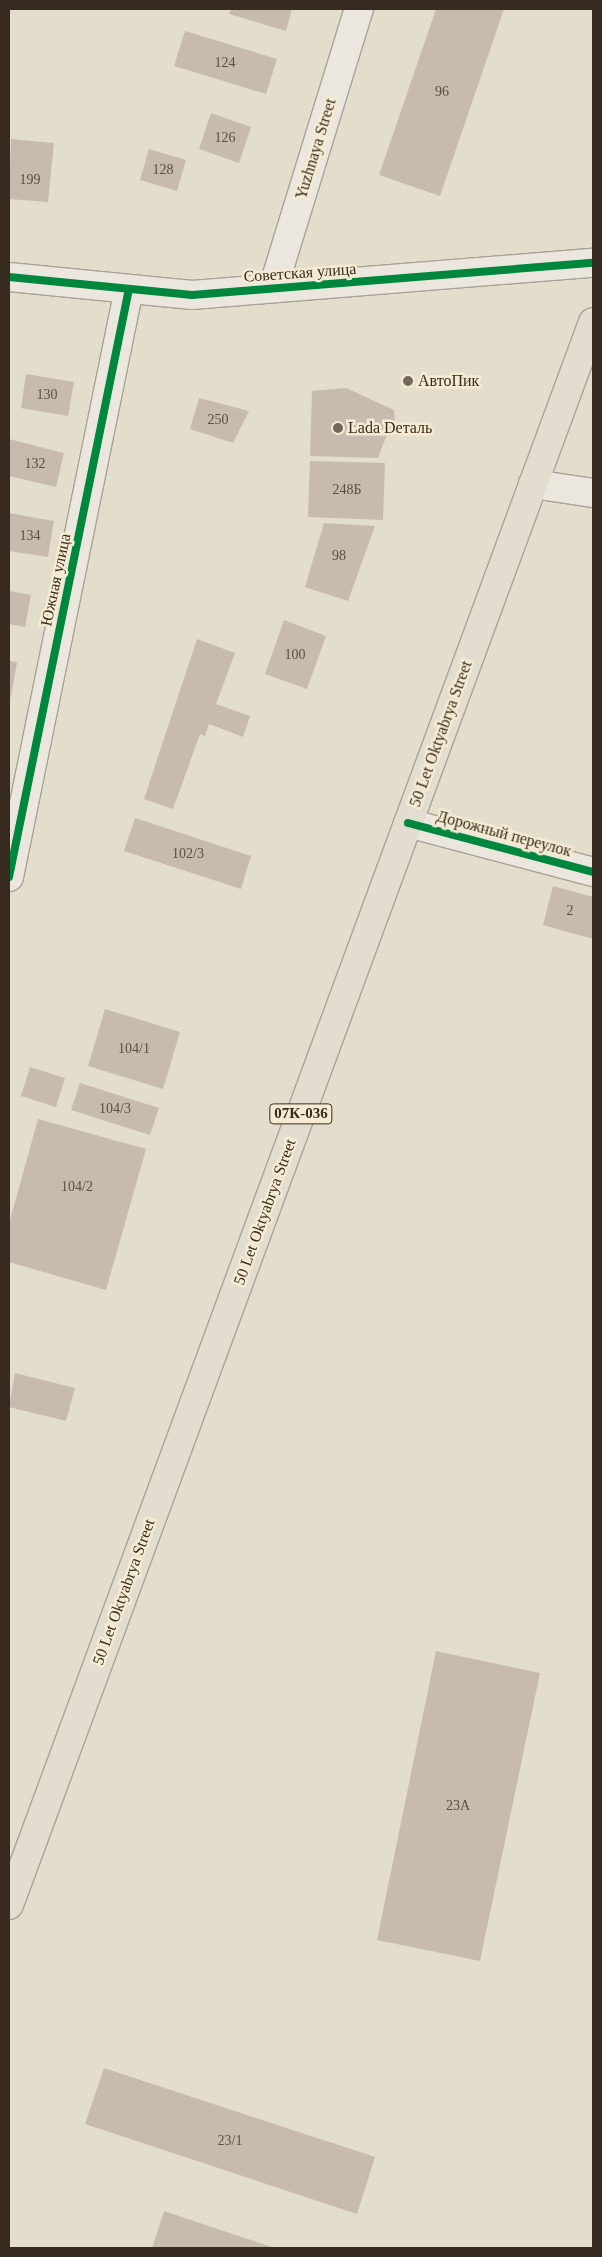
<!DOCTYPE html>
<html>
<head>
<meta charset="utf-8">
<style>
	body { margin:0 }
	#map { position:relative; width:602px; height:2257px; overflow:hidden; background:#e3ddcc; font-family:"Times New Roman",serif }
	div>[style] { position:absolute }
	.building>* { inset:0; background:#c7bbad }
	.roads { filter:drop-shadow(1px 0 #a8a296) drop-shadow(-1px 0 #a8a296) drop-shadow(0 1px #a8a296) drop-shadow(0 -1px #a8a296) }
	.minor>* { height:28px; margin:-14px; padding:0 14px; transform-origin:14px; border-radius:14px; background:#ebe7de }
	.major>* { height:28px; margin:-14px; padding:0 14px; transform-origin:14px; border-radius:14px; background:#e2ddcf }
	.cycleway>* { height:8px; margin:-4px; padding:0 4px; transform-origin:4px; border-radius:4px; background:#00873e }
	.dots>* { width:14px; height:14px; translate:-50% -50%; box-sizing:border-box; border:2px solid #f4ebd2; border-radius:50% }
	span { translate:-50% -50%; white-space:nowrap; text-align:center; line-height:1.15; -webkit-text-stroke:5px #f4ebd2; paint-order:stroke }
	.number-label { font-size:14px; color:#5a4f42 }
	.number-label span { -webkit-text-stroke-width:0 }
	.shield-label span { padding:1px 4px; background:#f4ebd2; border:1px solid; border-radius:4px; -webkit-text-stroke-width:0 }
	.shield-label { font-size:15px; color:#362b1e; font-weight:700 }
	.street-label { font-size:16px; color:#362b1e }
	.poi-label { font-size:16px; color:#362b1e }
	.left { translate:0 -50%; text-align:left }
	.frame { position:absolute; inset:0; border:10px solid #362b1e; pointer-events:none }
</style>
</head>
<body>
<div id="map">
	<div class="building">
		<div style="clip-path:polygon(231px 9px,292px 9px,286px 31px,229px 14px)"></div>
		<div style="clip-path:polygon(436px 9px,504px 9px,440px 196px,379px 175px)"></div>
		<div style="clip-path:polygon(185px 31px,277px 59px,266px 94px,174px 66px)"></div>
		<div style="clip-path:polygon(211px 113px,251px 127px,239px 163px,199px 149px)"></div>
		<div style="clip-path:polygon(11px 139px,54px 143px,48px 202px,9px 199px)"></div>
		<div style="clip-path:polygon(149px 149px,186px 160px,177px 191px,140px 180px)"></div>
		<div style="clip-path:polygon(26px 374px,74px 382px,68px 416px,21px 408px)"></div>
		<div style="clip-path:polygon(346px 388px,394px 410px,395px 427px,386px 437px,378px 458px,310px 456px,312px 391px)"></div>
		<div style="clip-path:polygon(199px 398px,249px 411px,233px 443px,190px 429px)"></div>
		<div style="clip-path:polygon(9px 439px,64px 453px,56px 487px,9px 476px)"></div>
		<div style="clip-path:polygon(310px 461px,385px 463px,383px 520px,308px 517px)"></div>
		<div style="clip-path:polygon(9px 513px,54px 521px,48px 557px,9px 551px)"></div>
		<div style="clip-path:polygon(324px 523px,375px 526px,348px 601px,305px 587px)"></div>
		<div style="clip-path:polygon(9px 591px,31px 595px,25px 627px,9px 624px)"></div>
		<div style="clip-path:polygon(284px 620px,326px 636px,307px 689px,265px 674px)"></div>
		<div style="clip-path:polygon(197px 639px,235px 653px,216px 704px,250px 716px,243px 737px,209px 724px,205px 736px,200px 734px,173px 809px,144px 799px)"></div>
		<div style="clip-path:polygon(9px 661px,17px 662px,11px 697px,9px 697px)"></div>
		<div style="clip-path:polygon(135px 818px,251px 856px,241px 889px,124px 851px)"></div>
		<div style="clip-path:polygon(553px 886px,593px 897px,593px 939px,543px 925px)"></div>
		<div style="clip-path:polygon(105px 1009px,180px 1032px,163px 1089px,88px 1066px)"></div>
		<div style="clip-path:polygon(30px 1067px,65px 1078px,56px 1107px,21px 1096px)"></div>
		<div style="clip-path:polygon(80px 1083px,159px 1108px,150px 1135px,71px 1110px)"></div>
		<div style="clip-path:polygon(38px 1119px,146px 1149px,106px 1290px,9px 1262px,9px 1224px)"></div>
		<div style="clip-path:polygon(15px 1373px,75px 1388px,66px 1421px,9px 1407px)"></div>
		<div style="clip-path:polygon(436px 1651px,540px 1673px,480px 1961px,377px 1940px)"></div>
		<div style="clip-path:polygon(104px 2068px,375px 2157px,357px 2214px,85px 2124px)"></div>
		<div style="clip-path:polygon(164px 2211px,275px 2248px,152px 2248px)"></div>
	</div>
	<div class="roads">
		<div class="minor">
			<div style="left:9px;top:277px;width:184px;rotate:5.6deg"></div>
			<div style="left:192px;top:295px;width:402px;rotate:-4.6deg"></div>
			<div style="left:273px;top:288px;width:292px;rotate:-72.9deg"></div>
			<div style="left:533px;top:484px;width:61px;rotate:8.5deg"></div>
			<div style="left:408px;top:823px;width:191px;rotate:14.8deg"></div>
			<div style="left:9px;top:877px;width:600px;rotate:-78.47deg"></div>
		</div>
		<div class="major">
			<div style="left:9px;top:1905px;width:1687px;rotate:-69.75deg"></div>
		</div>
	</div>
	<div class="cycleway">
		<div style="left:9px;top:277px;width:184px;rotate:5.6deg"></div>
		<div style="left:192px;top:295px;width:402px;rotate:-4.6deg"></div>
		<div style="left:408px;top:823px;width:191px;rotate:14.8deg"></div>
		<div style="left:9px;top:877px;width:600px;rotate:-78.47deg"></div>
	</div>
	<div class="dots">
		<div style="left:408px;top:381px;background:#73695b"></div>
		<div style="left:338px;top:428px;background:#73695b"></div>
	</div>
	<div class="number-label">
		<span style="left:225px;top:63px">124</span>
		<span style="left:442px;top:92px">96</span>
		<span style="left:225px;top:138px">126</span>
		<span style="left:163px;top:170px">128</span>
		<span style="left:30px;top:180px">199</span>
		<span style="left:47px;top:395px">130</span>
		<span style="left:218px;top:420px">250</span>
		<span style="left:35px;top:464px">132</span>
		<span style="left:347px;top:490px">248Б</span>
		<span style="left:30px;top:536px">134</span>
		<span style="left:339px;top:556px">98</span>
		<span style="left:295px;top:655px">100</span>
		<span style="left:188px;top:854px">102/3</span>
		<span style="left:570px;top:911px">2</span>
		<span style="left:134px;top:1049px">104/1</span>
		<span style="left:115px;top:1109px">104/3</span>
		<span style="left:77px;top:1187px">104/2</span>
		<span style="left:458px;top:1806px">23А</span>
		<span style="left:230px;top:2141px">23/1</span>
	</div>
	<div class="shield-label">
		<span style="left:301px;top:1114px">07К-036</span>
	</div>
	<div class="street-label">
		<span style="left:316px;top:149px;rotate:-73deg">Yuzhnaya Street</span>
		<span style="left:300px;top:273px;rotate:-4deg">Советская улица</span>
		<span style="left:56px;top:580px;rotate:-78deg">Южная улица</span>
		<span style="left:441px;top:734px;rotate:-70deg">50 Let Oktyabrya Street</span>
		<span style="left:504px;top:834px;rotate:15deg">Дорожный переулок</span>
		<span style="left:265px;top:1212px;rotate:-70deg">50 Let Oktyabrya Street</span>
		<span style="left:124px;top:1592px;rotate:-70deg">50 Let Oktyabrya Street</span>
	</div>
	<div class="poi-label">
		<span class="left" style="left:418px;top:381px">АвтоПик</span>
		<span class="left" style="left:348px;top:428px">Lada Dеталь</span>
	</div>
	<div class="frame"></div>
</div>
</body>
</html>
